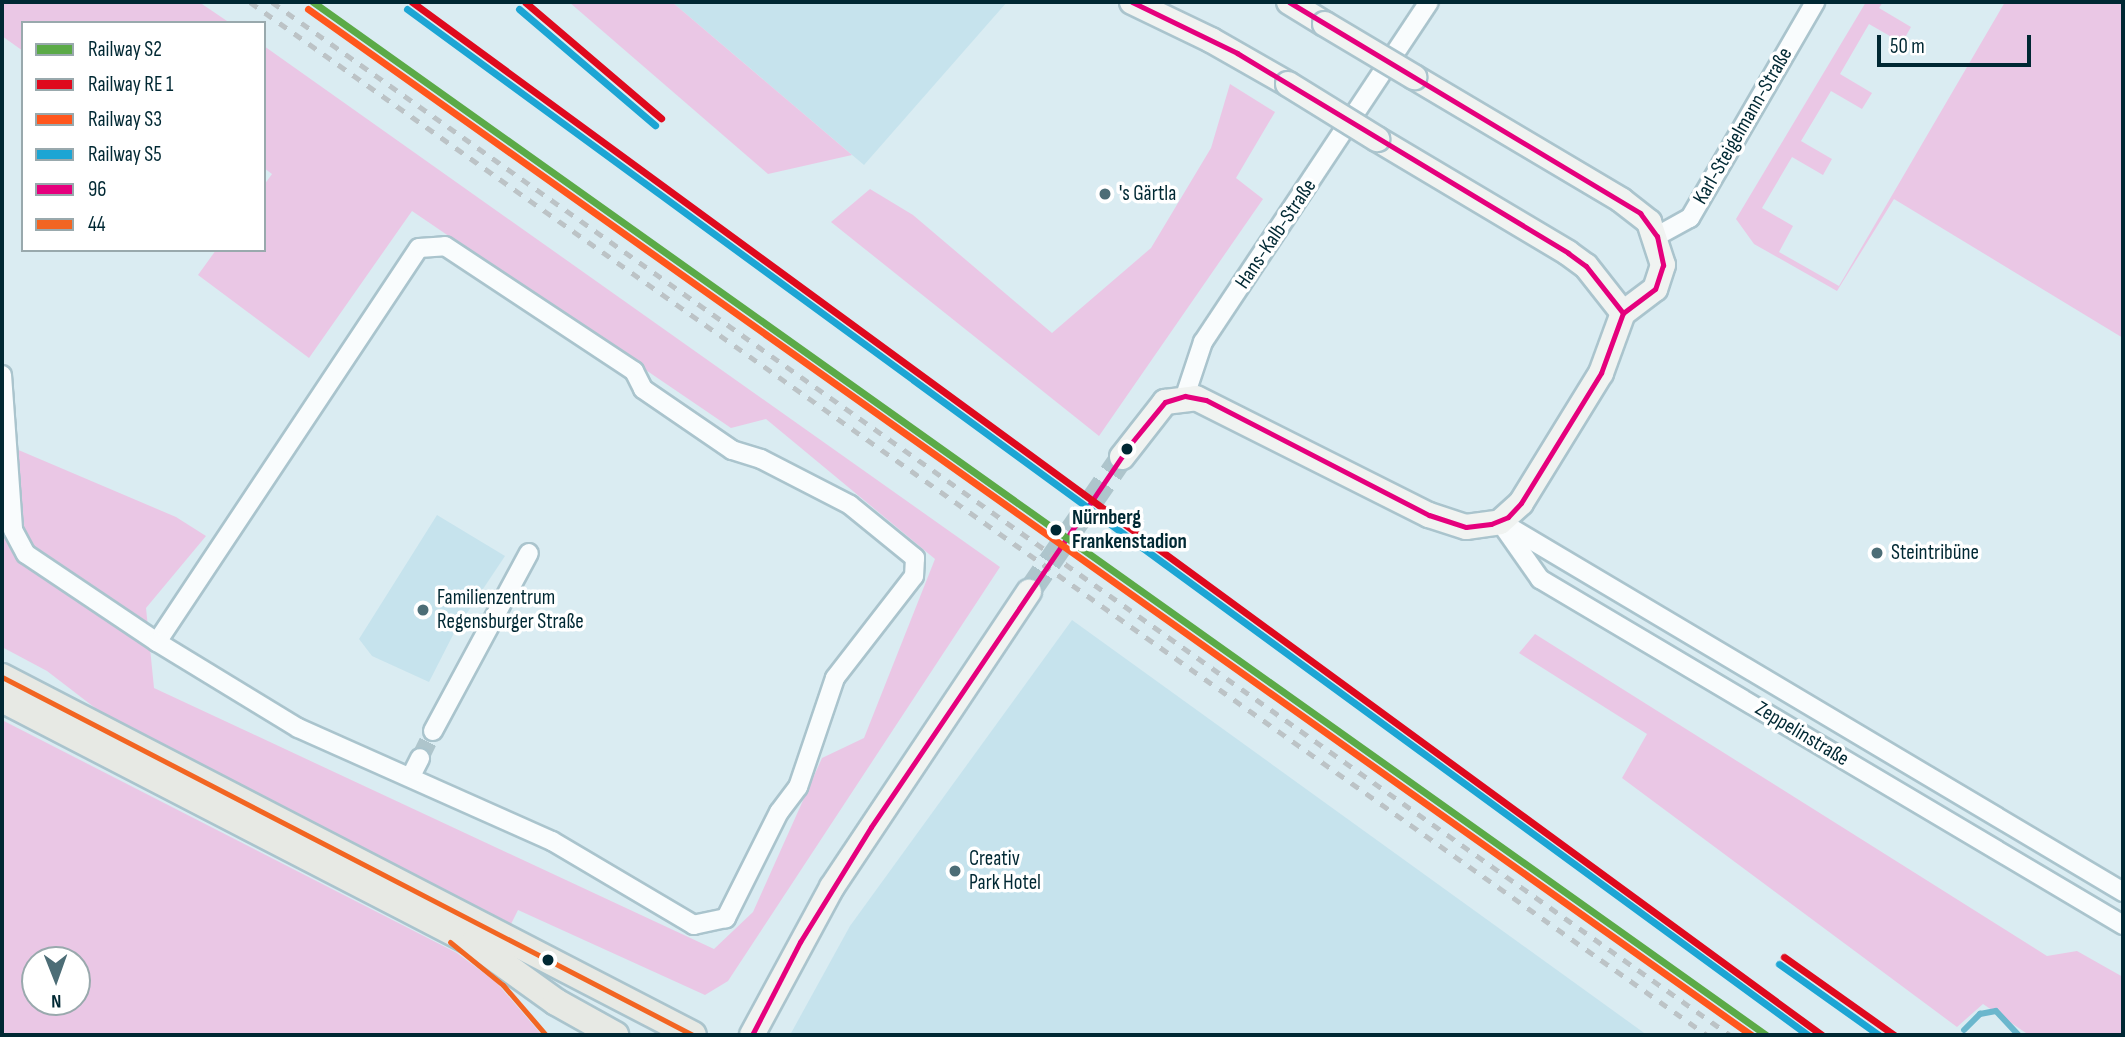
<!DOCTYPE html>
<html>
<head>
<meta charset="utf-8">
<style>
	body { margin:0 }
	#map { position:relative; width:2125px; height:1037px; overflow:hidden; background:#daecf2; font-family:"Sofia Sans Condensed",sans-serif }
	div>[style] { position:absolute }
	.built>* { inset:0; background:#c6e3ed }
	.green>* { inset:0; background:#eac7e5 }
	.stream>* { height:6px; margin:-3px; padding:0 3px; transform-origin:3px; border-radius:3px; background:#6bb7cd }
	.minor-tunnel>* { height:18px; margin-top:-9px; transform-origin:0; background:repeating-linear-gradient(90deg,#aec5cc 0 18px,transparent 0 27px) }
	.secondary-tunnel>* { height:24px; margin-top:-12px; transform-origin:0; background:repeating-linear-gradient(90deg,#aec5cc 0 24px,transparent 0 36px) }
	.roads { filter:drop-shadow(2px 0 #aac4cd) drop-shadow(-2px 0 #aac4cd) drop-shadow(0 2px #aac4cd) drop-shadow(0 -2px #aac4cd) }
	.minor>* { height:18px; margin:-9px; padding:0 9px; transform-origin:9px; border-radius:9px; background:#f9fcfd }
	.secondary>* { height:24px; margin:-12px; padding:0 12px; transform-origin:12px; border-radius:12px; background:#f0f3f1 }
	.primary>* { height:26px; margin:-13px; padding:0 13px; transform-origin:13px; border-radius:13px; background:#e7e9e4 }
	.rail>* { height:5px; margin-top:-2.5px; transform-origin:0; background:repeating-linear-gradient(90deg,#bcc3c6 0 9px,transparent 0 18px) }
	.bridges { filter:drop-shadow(2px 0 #aac4cd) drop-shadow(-2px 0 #aac4cd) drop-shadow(0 2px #aac4cd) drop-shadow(0 -2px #aac4cd) }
	.secondary-bridge>* { height:24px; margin:-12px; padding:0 12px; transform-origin:12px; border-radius:12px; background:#f0f3f1 }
	.bus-1>* { height:5px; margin:-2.5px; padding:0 2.5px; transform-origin:2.5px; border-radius:2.5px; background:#e5007d }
	.bus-2>* { height:5px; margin:-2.5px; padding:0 2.5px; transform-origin:2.5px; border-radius:2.5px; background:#f26522 }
	.rail-1>* { height:7px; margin:-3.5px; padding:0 3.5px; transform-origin:3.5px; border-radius:3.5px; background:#5baa47 }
	.rail-2>* { height:7px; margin:-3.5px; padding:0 3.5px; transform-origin:3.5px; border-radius:3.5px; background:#df091d }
	.rail-3>* { height:7px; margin:-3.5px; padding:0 3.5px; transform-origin:3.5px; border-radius:3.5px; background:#ff561d }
	.rail-4>* { height:7px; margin:-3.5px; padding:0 3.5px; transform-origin:3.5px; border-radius:3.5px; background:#1ca5d4 }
	.dots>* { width:19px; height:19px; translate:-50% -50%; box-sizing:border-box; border:4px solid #fff; border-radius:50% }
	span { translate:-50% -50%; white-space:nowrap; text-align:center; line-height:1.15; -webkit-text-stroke:7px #fff; paint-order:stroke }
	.street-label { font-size:21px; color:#002833 }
	.poi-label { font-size:21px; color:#002833 }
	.left { translate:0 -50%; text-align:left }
	.stop-label { font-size:21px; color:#002833; font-weight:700 }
	.frame { position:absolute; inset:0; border:4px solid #002833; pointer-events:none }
	.legend { position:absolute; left:21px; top:21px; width:245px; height:231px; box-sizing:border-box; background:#fff; border:2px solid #99a9ad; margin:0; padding:9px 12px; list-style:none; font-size:21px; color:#002833 }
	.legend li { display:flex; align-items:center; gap:14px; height:35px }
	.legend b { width:35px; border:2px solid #99a9ad }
	.north { position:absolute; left:21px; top:946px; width:70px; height:70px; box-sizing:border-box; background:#fff; border:2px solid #99a9ad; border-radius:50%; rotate:179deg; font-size:19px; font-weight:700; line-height:28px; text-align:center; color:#002833 }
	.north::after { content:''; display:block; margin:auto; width:24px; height:32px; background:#4c6d76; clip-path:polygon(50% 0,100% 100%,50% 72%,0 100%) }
	.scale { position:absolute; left:1877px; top:35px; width:154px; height:32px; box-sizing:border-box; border:4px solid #002833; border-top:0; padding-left:9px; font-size:21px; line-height:24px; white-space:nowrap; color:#002833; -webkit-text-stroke:5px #fff; paint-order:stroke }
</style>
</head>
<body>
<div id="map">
	<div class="built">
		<div style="clip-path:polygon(672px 2px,1007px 2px,864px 165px)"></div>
		<div style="clip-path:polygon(437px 515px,505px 556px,455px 631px,429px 682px,372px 656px,359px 639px)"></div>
		<div style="clip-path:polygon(1072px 620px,1647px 1035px,790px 1035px,850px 926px)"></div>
	</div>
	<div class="green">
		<div style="clip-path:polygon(2px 2px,199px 2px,230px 23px,23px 23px,23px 51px,2px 36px)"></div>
		<div style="clip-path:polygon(569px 2px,672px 2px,852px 155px,768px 174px)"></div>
		<div style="clip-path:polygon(1866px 2px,1883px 2px,1879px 8px,1911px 27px,1902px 43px,1869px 24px,1840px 74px,1872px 93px,1862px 109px,1831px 91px,1801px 141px,1832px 159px,1823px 175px,1792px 157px,1762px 208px,1793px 226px,1779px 252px,1839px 286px,2005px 2px,2123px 2px,2123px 338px,1894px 199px,1837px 291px,1754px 244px,1736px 219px)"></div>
		<div style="clip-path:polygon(264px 46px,1000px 567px,728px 981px,705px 995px,518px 910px,509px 928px,103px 714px,47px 671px,2px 647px,2px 443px,176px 517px,206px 536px,146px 608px,154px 688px,714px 949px,753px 912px,822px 758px,864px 738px,935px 559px,766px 419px,731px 428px,412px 211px,309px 358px,198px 275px,216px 250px,264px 250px,264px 185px,272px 174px,264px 168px)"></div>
		<div style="clip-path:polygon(1230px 84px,1275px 112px,1236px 178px,1263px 199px,1099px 436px,831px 222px,870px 189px,913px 215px,1052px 333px,1151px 248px,1211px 148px)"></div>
		<div style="clip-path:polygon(1535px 634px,2047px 956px,2077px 951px,2123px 977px,2123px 1035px,2029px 1035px,1983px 1004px,1957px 1027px,1622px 778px,1647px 734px,1519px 653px)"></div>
		<div style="clip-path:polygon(evenodd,2px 720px,457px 953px,496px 982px,542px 1035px,2px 1035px,2px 720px,35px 960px,77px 960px,77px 1002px,35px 1002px,35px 960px)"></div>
	</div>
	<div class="stream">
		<div style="left:1964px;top:1030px;width:23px;rotate:-45deg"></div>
		<div style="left:1980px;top:1014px;width:16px;rotate:-11deg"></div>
		<div style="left:1996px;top:1011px;width:33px;rotate:47deg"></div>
	</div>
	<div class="minor-tunnel">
		<div style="left:420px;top:758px;width:30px;rotate:-64deg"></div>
	</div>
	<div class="secondary-tunnel">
		<div style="left:1029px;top:592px;width:164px;rotate:-55.4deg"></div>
	</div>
	<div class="roads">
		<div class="minor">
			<div style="left:1657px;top:236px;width:38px;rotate:-29deg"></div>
			<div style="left:1690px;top:218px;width:250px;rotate:-59.9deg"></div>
			<div style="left:2px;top:375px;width:155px;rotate:85.9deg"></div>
			<div style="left:13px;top:530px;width:27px;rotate:62deg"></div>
			<div style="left:26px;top:554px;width:158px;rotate:33.9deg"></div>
			<div style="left:157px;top:642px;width:473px;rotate:-56.4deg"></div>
			<div style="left:419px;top:248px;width:26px;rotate:-4deg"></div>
			<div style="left:445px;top:246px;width:227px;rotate:33.5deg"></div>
			<div style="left:634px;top:371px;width:20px;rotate:63deg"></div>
			<div style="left:643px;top:389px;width:108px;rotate:34.4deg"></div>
			<div style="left:732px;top:450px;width:30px;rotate:17deg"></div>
			<div style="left:761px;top:459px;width:100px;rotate:27.3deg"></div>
			<div style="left:850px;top:505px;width:84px;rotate:39.2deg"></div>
			<div style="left:915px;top:558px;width:18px;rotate:93deg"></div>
			<div style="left:914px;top:576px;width:129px;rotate:127.8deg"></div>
			<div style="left:835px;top:678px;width:115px;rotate:108.7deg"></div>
			<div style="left:798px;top:787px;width:31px;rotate:127deg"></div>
			<div style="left:779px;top:812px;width:119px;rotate:116.6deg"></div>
			<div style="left:726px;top:918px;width:33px;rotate:168deg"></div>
			<div style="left:694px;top:925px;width:165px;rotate:-149.4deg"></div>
			<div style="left:552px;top:841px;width:278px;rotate:-156deg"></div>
			<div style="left:298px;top:728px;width:165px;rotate:-148.6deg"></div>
			<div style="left:1185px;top:396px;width:57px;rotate:-71.6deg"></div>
			<div style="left:1203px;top:342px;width:408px;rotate:-56.4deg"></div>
			<div style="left:1500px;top:522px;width:70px;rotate:54.9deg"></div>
			<div style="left:1540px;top:579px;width:678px;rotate:30.69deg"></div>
			<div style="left:1506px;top:525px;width:718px;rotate:30.74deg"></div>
			<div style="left:433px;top:731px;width:202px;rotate:-61.7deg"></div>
			<div style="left:411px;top:776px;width:20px;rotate:-63deg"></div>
		</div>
		<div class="secondary">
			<div style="left:1132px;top:2px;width:88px;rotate:25.7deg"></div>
			<div style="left:1211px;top:40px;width:89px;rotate:29.7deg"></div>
			<div style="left:1289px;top:2px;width:42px;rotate:31.4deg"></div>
			<div style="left:1414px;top:77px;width:241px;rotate:30.7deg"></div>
			<div style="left:1621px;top:200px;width:36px;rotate:38deg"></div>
			<div style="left:1649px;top:222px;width:45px;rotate:72deg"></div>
			<div style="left:1663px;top:265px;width:25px;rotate:108deg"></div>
			<div style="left:1655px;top:289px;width:40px;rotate:143deg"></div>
			<div style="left:1377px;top:139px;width:222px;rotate:30.8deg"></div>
			<div style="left:1568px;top:253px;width:22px;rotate:36deg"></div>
			<div style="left:1586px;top:266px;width:60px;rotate:51.8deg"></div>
			<div style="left:1122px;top:457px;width:70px;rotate:-52deg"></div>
			<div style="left:1165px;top:402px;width:31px;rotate:-7deg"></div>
			<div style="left:1196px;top:398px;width:261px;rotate:26.7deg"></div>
			<div style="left:1429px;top:515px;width:39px;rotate:18deg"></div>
			<div style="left:1466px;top:527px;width:34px;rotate:-8deg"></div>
			<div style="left:1500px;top:522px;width:28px;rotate:-42deg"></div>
			<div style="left:1521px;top:503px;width:153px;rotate:-58.4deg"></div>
			<div style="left:1601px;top:373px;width:64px;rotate:-69.9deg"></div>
			<div style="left:752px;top:1035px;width:168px;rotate:-61.6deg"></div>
			<div style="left:832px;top:887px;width:355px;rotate:-56.3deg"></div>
		</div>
		<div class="primary">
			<div style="left:2px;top:677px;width:778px;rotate:27.39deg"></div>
			<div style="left:2px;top:699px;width:531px;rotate:27.34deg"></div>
			<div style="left:474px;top:943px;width:101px;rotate:35.7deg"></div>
			<div style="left:556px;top:1002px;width:68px;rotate:29.2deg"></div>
		</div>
	</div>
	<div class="rail">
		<div style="left:250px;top:2px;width:1786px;rotate:35.34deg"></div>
		<div style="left:272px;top:2px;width:1787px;rotate:35.32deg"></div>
	</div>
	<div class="bridges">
		<div class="secondary-bridge">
			<div style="left:1325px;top:24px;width:104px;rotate:30.8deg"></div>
			<div style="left:1288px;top:84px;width:105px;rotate:31.7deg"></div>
		</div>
	</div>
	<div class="bus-1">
		<div style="left:1132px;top:2px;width:117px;rotate:25.9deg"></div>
		<div style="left:1237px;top:53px;width:387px;rotate:31.1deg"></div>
		<div style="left:1568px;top:253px;width:22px;rotate:36deg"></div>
		<div style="left:1586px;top:266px;width:60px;rotate:51.8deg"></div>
		<div style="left:1289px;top:2px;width:410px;rotate:31deg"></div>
		<div style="left:1640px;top:213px;width:29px;rotate:54deg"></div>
		<div style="left:1657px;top:236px;width:30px;rotate:78deg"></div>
		<div style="left:1663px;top:265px;width:25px;rotate:108deg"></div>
		<div style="left:1655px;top:289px;width:40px;rotate:143deg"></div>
		<div style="left:752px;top:1035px;width:105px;rotate:-62.7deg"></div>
		<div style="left:800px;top:942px;width:135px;rotate:-58.3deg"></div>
		<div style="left:871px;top:827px;width:459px;rotate:-55.9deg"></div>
		<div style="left:1128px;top:447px;width:58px;rotate:-50.6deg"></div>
		<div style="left:1165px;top:402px;width:21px;rotate:-17deg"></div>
		<div style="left:1185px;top:396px;width:21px;rotate:11deg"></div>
		<div style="left:1206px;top:400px;width:251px;rotate:27.3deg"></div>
		<div style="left:1429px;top:515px;width:39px;rotate:18deg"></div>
		<div style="left:1466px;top:527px;width:25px;rotate:-7deg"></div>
		<div style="left:1491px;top:524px;width:18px;rotate:-22deg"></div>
		<div style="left:1508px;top:517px;width:19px;rotate:-47deg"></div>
		<div style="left:1521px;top:503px;width:153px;rotate:-58.4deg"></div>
		<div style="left:1601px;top:373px;width:64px;rotate:-69.9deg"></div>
	</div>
	<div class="bus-2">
		<div style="left:2px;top:677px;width:778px;rotate:27.39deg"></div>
		<div style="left:450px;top:942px;width:68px;rotate:39.1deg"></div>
		<div style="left:503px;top:985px;width:66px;rotate:49.3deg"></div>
	</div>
	<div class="rail-1">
		<div style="left:313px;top:2px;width:1783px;rotate:35.41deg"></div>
	</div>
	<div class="rail-2">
		<div style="left:412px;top:2px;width:1748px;rotate:36.23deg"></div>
		<div style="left:525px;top:2px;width:179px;rotate:40.5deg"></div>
		<div style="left:1784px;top:957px;width:135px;rotate:35.3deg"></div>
	</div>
	<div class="rail-3">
		<div style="left:308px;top:9px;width:1771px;rotate:35.41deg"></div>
	</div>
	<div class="rail-4">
		<div style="left:407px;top:9px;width:1737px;rotate:36.22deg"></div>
		<div style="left:519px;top:9px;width:179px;rotate:40.5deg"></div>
		<div style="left:1779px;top:964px;width:123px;rotate:35.4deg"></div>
	</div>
	<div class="dots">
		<div style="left:1105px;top:194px;background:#4c6d76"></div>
		<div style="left:1127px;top:449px;background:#002833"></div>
		<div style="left:1056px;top:530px;background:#002833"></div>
		<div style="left:1877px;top:553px;background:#4c6d76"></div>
		<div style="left:423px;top:610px;background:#4c6d76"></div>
		<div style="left:955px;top:871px;background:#4c6d76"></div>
		<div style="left:548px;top:960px;background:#002833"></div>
	</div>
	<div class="street-label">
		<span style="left:1743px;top:126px;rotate:-60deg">Karl-Steigelmann-Straße</span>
		<span style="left:1276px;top:234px;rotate:-56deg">Hans-Kalb-Straße</span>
		<span style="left:1802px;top:734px;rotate:31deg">Zeppelinstraße</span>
	</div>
	<div class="poi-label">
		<span class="left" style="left:1119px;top:194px">'s Gärtla</span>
		<span class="left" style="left:1891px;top:553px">Steintribüne</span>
		<span class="left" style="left:437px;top:610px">Familienzentrum<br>Regensburger Straße</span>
		<span class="left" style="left:969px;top:871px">Creativ<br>Park Hotel</span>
	</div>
	<div class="stop-label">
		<span class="left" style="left:1072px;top:530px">Nürnberg<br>Frankenstadion</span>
	</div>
	<div class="frame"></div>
	<ul class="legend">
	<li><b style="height:9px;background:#5baa47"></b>Railway S2</li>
	<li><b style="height:9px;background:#df091d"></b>Railway RE 1</li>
	<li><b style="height:9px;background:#ff561d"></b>Railway S3</li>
	<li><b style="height:9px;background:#1ca5d4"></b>Railway S5</li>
	<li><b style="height:9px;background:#e5007d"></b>96</li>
	<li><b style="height:9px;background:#f26522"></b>44</li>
	</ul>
	<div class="north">N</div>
	<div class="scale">50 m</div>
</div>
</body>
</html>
